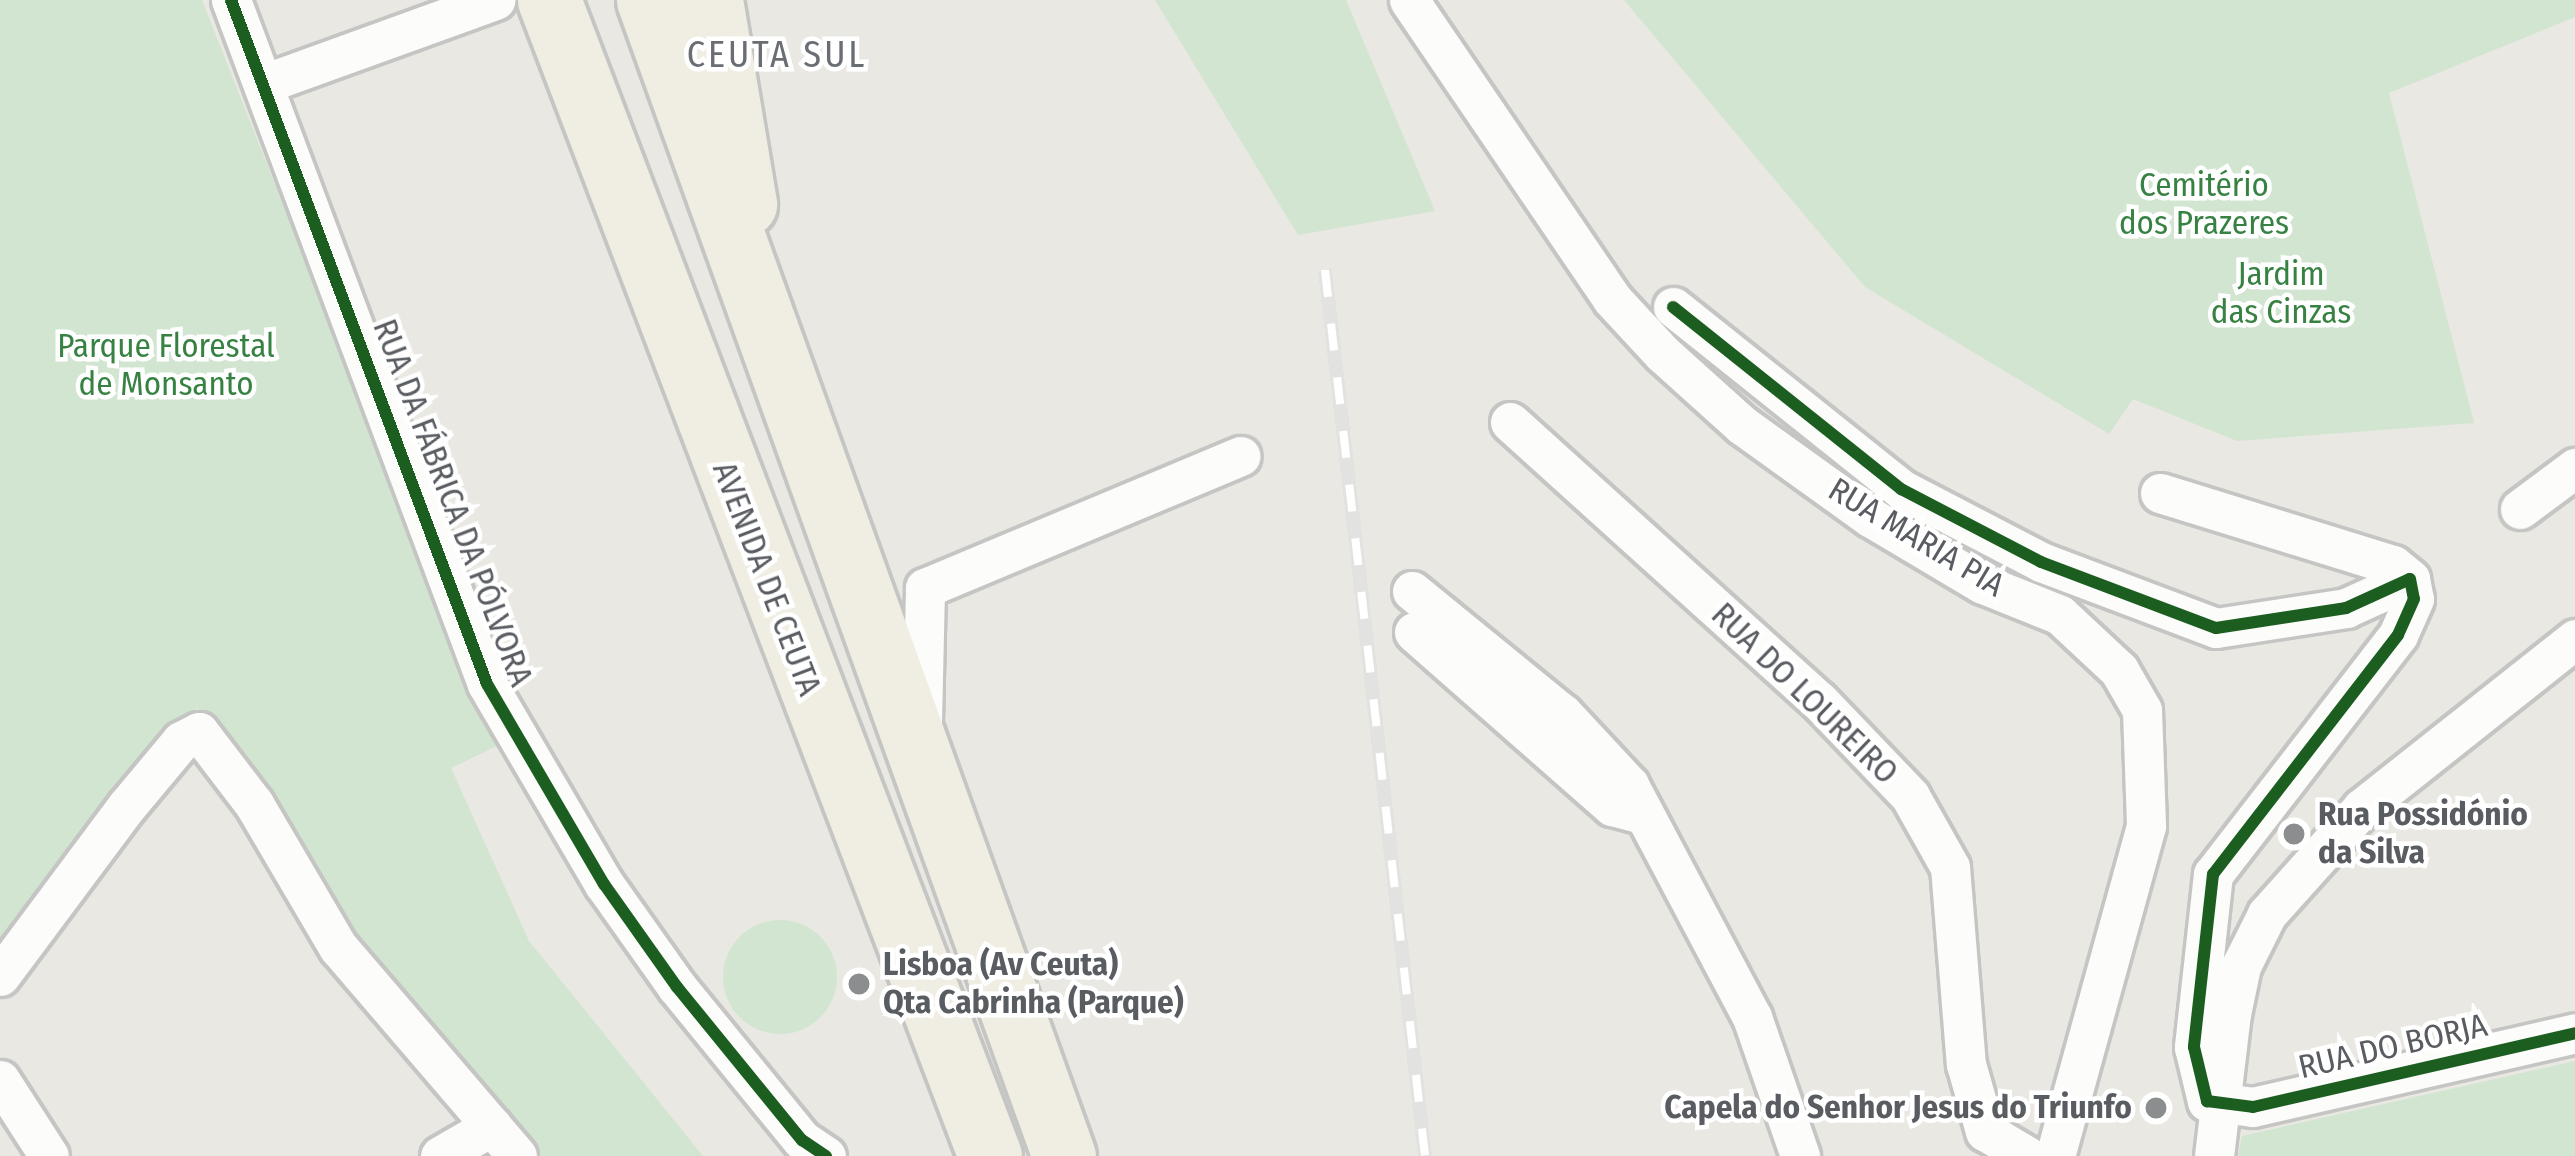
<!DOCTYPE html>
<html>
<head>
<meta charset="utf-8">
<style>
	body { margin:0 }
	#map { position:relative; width:2575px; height:1156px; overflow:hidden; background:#e9e8e3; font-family:"Fira Sans Condensed",sans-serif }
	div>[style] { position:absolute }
	.green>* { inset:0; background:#d1e5d0 }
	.round { border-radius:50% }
	.roads { filter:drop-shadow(3px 0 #c5c5c4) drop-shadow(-3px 0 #c5c5c4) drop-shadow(0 3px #c5c5c4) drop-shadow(0 -3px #c5c5c4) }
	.minor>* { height:39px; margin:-19.5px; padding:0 19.5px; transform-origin:19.5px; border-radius:19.5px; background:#fcfcfb }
	.trunk>* { height:63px; margin:-31.5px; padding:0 31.5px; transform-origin:31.5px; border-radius:31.5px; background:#f0eee3 }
	.rail>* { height:14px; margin-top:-7px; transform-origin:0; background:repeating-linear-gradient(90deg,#fff 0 27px,#e2e2e1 0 54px); box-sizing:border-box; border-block:3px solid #e2e2e1 }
	.cycleway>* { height:12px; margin:-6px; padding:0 6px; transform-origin:6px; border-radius:6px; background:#1b5e20 }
	.dots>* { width:33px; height:33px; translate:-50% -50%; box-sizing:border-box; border:6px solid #fff; border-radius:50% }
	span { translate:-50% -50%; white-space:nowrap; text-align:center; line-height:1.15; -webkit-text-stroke:9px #fff; paint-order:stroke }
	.park-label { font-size:33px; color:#378242 }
	.street-label { font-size:33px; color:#595c61 }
	.poi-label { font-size:33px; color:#595c61; font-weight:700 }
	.left { translate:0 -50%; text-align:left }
	.right { translate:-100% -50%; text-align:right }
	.neighbourhood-label { font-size:36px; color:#6a6e73; letter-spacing:3px }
</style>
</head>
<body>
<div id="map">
	<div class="green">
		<div style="clip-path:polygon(0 0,202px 0,497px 746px,451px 768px,529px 941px,703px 1156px,527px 1156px,352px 956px,270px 789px,197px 708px,0 953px)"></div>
		<div style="clip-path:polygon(1155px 0,1346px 0,1435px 211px,1298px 235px)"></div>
		<div style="clip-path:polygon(1624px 0,2575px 0,2575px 17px,2389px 93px,2474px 423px,2237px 441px,2133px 399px,2109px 434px,1865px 287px)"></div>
		<div class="round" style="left:723px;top:920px;width:114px;height:114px"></div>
		<div style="clip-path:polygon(2575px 1061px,2575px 1156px,2238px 1156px,2242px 1136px)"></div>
	</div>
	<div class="roads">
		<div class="minor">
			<div style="left:231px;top:0;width:730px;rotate:69.48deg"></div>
			<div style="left:487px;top:684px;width:232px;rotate:59.7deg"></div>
			<div style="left:604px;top:884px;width:126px;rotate:54.7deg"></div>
			<div style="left:677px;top:987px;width:198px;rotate:50.8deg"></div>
			<div style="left:802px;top:1140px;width:29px;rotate:34deg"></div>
			<div style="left:1409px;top:0;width:361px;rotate:55.8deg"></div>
			<div style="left:1612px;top:299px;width:74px;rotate:47.2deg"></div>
			<div style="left:1662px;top:353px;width:108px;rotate:42deg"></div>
			<div style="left:1742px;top:425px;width:158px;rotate:35.7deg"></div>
			<div style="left:1870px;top:517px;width:131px;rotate:30.7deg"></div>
			<div style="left:1983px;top:584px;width:83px;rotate:21.9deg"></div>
			<div style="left:2060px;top:615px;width:81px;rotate:43deg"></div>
			<div style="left:2119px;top:670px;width:46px;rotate:60.1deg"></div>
			<div style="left:2142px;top:710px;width:116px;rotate:88deg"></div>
			<div style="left:2146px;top:826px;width:342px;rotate:105.4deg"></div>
			<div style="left:266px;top:83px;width:244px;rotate:-19.9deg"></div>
			<div style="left:1673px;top:307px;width:292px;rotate:38.6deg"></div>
			<div style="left:1901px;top:489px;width:158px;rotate:27.5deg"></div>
			<div style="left:2041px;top:562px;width:187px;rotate:20.7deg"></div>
			<div style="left:2216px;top:628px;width:132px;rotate:-8.7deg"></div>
			<div style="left:2346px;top:608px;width:70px;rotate:-24.4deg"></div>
			<div style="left:2410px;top:579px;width:20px;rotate:79deg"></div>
			<div style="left:2414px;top:599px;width:39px;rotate:114deg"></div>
			<div style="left:2398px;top:635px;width:302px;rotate:127.7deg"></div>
			<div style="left:2213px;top:874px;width:174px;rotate:96.3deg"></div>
			<div style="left:2194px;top:1047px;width:56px;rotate:76.5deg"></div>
			<div style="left:2207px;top:1101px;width:46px;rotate:7.4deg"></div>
			<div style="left:2253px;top:1107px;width:330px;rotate:-12.9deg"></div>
			<div style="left:1510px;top:422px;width:416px;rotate:42.1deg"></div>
			<div style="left:1819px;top:701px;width:132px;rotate:46.2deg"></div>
			<div style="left:1910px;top:796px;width:81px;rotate:60.6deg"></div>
			<div style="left:1950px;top:867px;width:198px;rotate:85.4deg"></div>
			<div style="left:1966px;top:1064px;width:70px;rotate:74.2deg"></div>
			<div style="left:1985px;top:1131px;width:49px;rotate:30.8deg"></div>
			<div style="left:2160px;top:493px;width:244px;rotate:17.2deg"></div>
			<div style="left:2393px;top:565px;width:22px;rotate:39deg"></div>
			<div style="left:2520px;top:509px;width:69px;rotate:-36.7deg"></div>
			<div style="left:1412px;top:591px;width:195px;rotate:39.2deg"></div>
			<div style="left:1563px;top:714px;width:97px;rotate:47.1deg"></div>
			<div style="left:1629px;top:785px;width:263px;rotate:62.1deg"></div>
			<div style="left:1752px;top:1017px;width:147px;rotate:70.9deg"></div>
			<div style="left:1414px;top:632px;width:264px;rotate:41.3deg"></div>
			<div style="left:1612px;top:806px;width:31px;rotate:15deg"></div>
			<div style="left:922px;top:721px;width:133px;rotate:-88.7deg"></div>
			<div style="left:925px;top:588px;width:342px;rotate:-22.7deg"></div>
			<div style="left:0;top:976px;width:211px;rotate:-53.3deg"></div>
			<div style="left:126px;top:807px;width:86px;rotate:-50.2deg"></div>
			<div style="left:181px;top:741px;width:20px;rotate:-27deg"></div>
			<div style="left:199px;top:732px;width:91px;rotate:52.6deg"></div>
			<div style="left:254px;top:804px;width:166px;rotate:59.6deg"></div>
			<div style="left:338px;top:947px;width:275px;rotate:49.4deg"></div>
			<div style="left:0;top:1080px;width:90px;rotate:57.2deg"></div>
			<div style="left:440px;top:1156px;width:60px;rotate:-30deg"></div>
			<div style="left:2214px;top:1156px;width:143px;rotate:-83.2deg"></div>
			<div style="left:2231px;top:1014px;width:49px;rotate:-78.2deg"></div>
			<div style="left:2241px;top:966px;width:58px;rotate:-63.4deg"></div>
			<div style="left:2267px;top:914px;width:142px;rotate:-48.1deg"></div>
			<div style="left:2362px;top:808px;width:272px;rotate:-38.4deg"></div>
		</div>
		<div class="trunk">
			<div style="left:549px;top:0;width:1237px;rotate:69.12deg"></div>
			<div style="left:648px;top:0;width:1229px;rotate:70.21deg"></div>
			<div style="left:711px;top:0;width:207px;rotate:80.5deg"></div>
		</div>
	</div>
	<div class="rail">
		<div style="left:1325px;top:270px;width:892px;rotate:83.56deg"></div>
	</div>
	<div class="cycleway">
		<div style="left:231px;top:0;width:730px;rotate:69.48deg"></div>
		<div style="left:487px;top:684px;width:232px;rotate:59.7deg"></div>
		<div style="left:604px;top:884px;width:126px;rotate:54.7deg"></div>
		<div style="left:677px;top:987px;width:198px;rotate:50.8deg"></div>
		<div style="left:802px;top:1140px;width:29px;rotate:34deg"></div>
		<div style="left:1673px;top:307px;width:292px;rotate:38.6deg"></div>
		<div style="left:1901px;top:489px;width:158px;rotate:27.5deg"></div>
		<div style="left:2041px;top:562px;width:187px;rotate:20.7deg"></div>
		<div style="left:2216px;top:628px;width:132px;rotate:-8.7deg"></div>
		<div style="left:2346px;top:608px;width:70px;rotate:-24.4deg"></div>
		<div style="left:2410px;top:579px;width:20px;rotate:79deg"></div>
		<div style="left:2414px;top:599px;width:39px;rotate:114deg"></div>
		<div style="left:2398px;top:635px;width:302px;rotate:127.7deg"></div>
		<div style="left:2213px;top:874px;width:174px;rotate:96.3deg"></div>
		<div style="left:2194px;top:1047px;width:56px;rotate:76.5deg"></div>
		<div style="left:2207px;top:1101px;width:46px;rotate:7.4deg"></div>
		<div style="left:2253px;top:1107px;width:330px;rotate:-12.9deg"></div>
	</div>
	<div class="dots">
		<div style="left:2294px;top:834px;background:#8b8d8e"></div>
		<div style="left:859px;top:984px;background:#8b8d8e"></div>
		<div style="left:2156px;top:1108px;background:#8b8d8e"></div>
	</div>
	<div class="park-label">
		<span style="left:2204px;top:205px">Cemitério<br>dos Prazeres</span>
		<span style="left:2281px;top:294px">Jardim<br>das Cinzas</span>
		<span style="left:166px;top:366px">Parque Florestal<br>de Monsanto</span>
	</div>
	<div class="street-label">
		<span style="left:452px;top:503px;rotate:69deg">RUA DA FÁBRICA DA PÓLVORA</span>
		<span style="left:1916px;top:538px;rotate:31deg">RUA MARIA PIA</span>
		<span style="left:766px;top:579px;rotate:69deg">AVENIDA DE CEUTA</span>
		<span style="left:1804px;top:694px;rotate:44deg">RUA DO LOUREIRO</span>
		<span style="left:2393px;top:1047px;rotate:-13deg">RUA DO BORJA</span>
	</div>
	<div class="poi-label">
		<span class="left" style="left:2318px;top:834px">Rua Possidónio<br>da Silva</span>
		<span class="left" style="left:883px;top:984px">Lisboa (Av Ceuta)<br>Qta Cabrinha (Parque)</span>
		<span class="right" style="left:2132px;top:1108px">Capela do Senhor Jesus do Triunfo</span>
	</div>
	<div class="neighbourhood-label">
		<span style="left:777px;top:56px">CEUTA SUL</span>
	</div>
</div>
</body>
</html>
